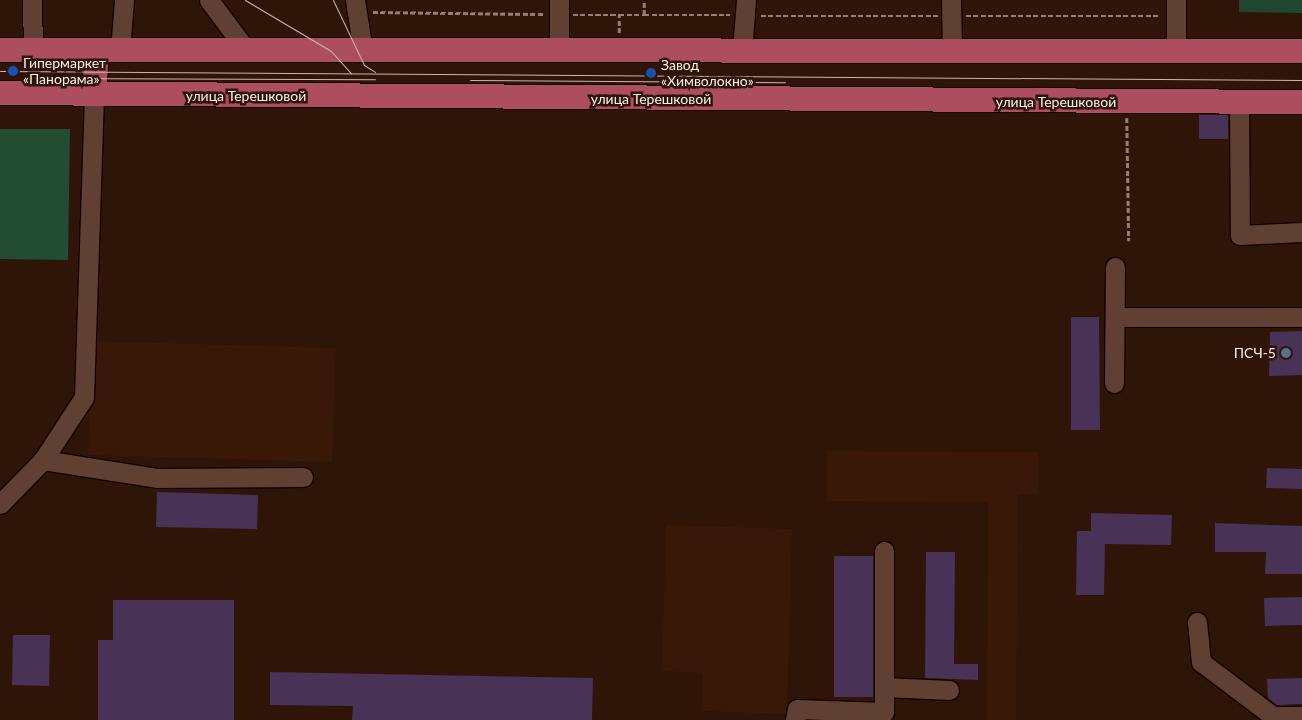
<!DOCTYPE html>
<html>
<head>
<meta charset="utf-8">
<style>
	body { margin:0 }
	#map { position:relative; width:1302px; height:720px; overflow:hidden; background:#2f1408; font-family:Lato,sans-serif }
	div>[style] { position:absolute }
	.built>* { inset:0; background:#391808 }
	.green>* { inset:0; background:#20472e }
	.forest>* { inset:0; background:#224d32 }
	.building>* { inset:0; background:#483256 }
	.path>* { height:2.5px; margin-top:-1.25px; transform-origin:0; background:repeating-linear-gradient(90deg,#937f76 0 5px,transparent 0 7.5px) }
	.roads { filter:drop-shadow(1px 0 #150100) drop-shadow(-1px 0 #150100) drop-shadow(0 1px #150100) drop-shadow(0 -1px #150100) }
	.minor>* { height:19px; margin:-9.5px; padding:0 9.5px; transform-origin:9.5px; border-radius:9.5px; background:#5f4032 }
	.major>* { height:24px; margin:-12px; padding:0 12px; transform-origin:12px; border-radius:12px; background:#ac4e5e }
	.tram>* { height:1px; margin:-0.5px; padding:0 0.5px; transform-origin:0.5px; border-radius:0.5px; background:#c8b8b1 }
	.dots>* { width:14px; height:14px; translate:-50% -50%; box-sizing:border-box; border:2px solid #2f1408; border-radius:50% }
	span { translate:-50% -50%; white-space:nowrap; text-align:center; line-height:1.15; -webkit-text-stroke:5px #2f1408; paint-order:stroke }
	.poi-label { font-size:14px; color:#fdf1ec }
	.left { translate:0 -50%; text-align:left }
	.right { translate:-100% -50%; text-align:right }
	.street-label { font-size:14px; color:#fdf1ec }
</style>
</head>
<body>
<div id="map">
	<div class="built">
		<div style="clip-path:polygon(91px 341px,336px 348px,332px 462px,88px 455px)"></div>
		<div style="clip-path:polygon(827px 451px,1038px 452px,1038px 494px,1018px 495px,1016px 720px,987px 720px,988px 502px,827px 501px)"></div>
		<div style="clip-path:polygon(666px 525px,792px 529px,787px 714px,702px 711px,703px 673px,662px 671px)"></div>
	</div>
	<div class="green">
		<div style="clip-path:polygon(1239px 0,1302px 0,1302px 13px,1239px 12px)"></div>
	</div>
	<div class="forest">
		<div style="clip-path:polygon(0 129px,70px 129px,68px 260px,0 259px)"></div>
	</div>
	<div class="building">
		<div style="clip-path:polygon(1199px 115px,1228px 115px,1228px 139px,1199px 139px)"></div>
		<div style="clip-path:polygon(1071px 317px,1099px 317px,1100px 430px,1071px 430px)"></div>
		<div style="clip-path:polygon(1302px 331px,1302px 375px,1269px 376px,1270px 332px)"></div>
		<div style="clip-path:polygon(1267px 468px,1302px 469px,1302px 489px,1266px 488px)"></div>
		<div style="clip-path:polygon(157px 492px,258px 495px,257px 529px,156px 527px)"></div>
		<div style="clip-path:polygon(1091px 513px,1172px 515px,1171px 545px,1105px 544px,1104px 595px,1076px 595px,1077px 531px,1091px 531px)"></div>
		<div style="clip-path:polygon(1215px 523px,1302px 526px,1302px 574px,1265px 574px,1266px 552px,1215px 552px)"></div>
		<div style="clip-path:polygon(926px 552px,955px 552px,954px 664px,978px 664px,978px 680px,925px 678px)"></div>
		<div style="clip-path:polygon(834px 556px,873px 556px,873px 697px,834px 697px)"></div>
		<div style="clip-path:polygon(1302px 597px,1302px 625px,1265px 626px,1264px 598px)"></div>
		<div style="clip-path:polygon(113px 600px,234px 600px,234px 720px,98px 720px,98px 640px,113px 640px)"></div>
		<div style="clip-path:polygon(13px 635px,50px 635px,49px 686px,12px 685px)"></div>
		<div style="clip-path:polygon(270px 672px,593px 678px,592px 720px,352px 720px,353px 706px,270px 705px)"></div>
		<div style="clip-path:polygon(1302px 678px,1302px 704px,1277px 705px,1268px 698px,1267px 679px)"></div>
	</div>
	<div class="path">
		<div style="left:373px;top:12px;width:172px;rotate:0.7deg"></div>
		<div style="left:573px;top:15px;width:46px"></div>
		<div style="left:644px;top:15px;width:86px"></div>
		<div style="left:761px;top:16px;width:177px"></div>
		<div style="left:966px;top:16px;width:194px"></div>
		<div style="left:619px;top:33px;width:18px;rotate:-90deg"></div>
		<div style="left:619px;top:15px;width:25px"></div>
		<div style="left:644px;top:15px;width:15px;rotate:-90deg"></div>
		<div style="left:1127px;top:118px;width:123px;rotate:89.1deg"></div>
	</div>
	<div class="roads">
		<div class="minor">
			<div style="left:32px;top:0;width:50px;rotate:88.9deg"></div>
			<div style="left:209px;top:0;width:64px;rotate:53.3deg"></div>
			<div style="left:355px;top:0;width:52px;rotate:81.1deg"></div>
			<div style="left:951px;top:0;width:51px;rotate:88.9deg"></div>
			<div style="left:120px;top:51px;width:51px;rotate:-85.5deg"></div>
			<div style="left:559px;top:51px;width:51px;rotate:-90deg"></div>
			<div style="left:742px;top:51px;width:51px;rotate:-85.5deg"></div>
			<div style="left:1176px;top:51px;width:51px;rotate:-90deg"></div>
			<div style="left:1239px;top:102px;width:133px;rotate:89.6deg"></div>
			<div style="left:1240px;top:235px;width:62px;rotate:-2.8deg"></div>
			<div style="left:1115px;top:317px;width:187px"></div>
			<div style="left:1114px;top:383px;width:116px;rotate:-89.5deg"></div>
			<div style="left:43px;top:460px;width:115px;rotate:9deg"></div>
			<div style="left:157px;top:478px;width:146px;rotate:-0.4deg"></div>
			<div style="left:0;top:504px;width:62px;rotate:-45.7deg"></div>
			<div style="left:43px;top:460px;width:75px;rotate:-56.9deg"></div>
			<div style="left:84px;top:397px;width:303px;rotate:-88.1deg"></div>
			<div style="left:1197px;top:622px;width:40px;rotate:84.3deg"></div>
			<div style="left:1201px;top:662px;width:90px;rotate:36.9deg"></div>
			<div style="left:1273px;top:716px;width:29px"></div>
			<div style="left:884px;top:687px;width:65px;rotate:2.6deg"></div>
			<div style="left:795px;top:720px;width:11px;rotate:-80deg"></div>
			<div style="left:797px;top:709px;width:87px;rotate:2deg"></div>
			<div style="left:884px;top:712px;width:161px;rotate:-90deg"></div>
		</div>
		<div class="major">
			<div style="left:0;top:50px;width:1302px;rotate:0.04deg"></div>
			<div style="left:0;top:93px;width:1302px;rotate:0.4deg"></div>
			<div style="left:94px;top:94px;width:43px;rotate:-86deg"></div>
		</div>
	</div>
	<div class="tram">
		<div style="left:245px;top:0;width:100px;rotate:30.7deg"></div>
		<div style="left:331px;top:51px;width:30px;rotate:48deg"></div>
		<div style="left:333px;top:0;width:72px;rotate:64.5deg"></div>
		<div style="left:364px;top:65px;width:13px;rotate:32deg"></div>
		<div style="left:0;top:71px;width:1302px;rotate:0.4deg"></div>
		<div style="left:42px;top:78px;width:333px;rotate:0.2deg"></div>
		<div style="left:470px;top:80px;width:315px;rotate:0.4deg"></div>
	</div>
	<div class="dots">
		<div style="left:13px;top:71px;background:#1a4fb4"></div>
		<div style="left:651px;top:73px;background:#1a4fb4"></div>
		<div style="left:1286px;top:353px;background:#5c6f8a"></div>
	</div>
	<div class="poi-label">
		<span class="left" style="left:23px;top:71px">Гипермаркет<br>«Панорама»</span>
		<span class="left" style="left:661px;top:73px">Завод<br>«Химволокно»</span>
		<span class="right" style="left:1276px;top:353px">ПСЧ-5</span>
	</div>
	<div class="street-label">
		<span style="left:246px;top:96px">улица Терешковой</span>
		<span style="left:651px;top:99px">улица Терешковой</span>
		<span style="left:1056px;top:102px">улица Терешковой</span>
	</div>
</div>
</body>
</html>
